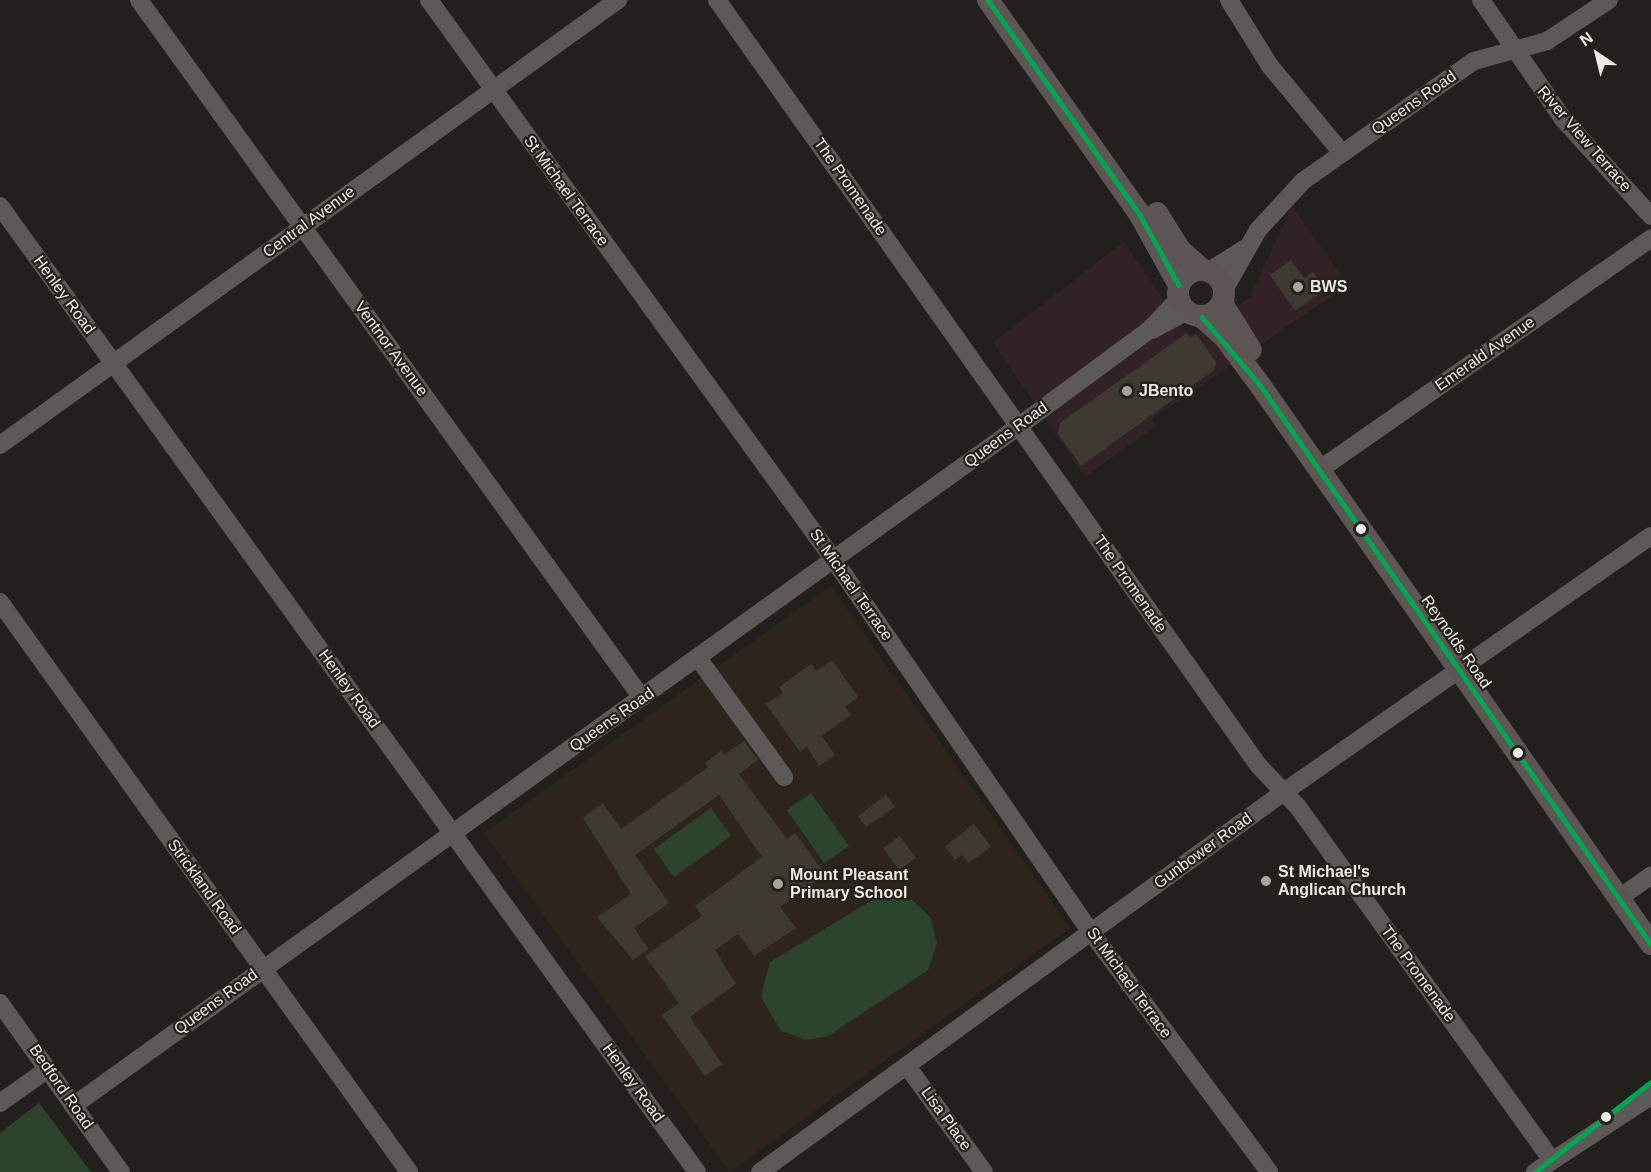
<!DOCTYPE html>
<html>
<head>
<meta charset="utf-8">
<style>
	body { margin:0 }
	#map { position:relative; width:1651px; height:1172px; overflow:hidden; background:#22201d; font-family:Helvetica,sans-serif }
	div>[style] { position:absolute }
	.commercial>* { inset:0; background:#322227 }
	.built>* { inset:0; background:#2d251c }
	.green>* { inset:0; background:#2c442b }
	.building>* { inset:0; background:#3e3a30 }
	.minor>* { height:18px; margin:-9px; padding:0 9px; transform-origin:9px; border-radius:9px; background:#5c5a58 }
	.major>* { height:22px; margin:-11px; padding:0 11px; transform-origin:11px; border-radius:11px; background:#5e5655 }
	.major>.ring { margin:-11px; padding:0; box-sizing:content-box; background:none; border:22px solid #5e5655; border-radius:50% }
	.bus-1>* { height:4.5px; margin:-2.25px; padding:0 2.25px; transform-origin:2.25px; border-radius:2.25px; background:#00a651 }
	.dots>* { width:16px; height:16px; translate:-50% -50%; box-sizing:border-box; border:3px solid #24201b; border-radius:50% }
	span { translate:-50% -50%; white-space:nowrap; text-align:center; line-height:1.15; -webkit-text-stroke:4.5px #24201b; paint-order:stroke }
	.street-label { font-size:16px; color:#edeae6 }
	.poi-label { font-size:16px; color:#edeae6; font-weight:700 }
	.left { translate:0 -50%; text-align:left }
	.north { position:absolute; left:1567px; top:24px; width:60px; height:60px; -webkit-text-stroke:4px #24201b; paint-order:stroke; rotate:325deg; font-size:16px; font-weight:700; line-height:24px; text-align:center; color:#edeae6 }
	.north::after { content:''; display:block; margin:auto; width:21px; height:27px; background:#edeae6; clip-path:polygon(50% 0,100% 100%,50% 72%,0 100%) }
</style>
</head>
<body>
<div id="map">
	<div class="commercial">
		<div style="clip-path:polygon(1292px 206px,1348px 285px,1152px 419px,1156px 426px,1085px 477px,993px 342px,1124px 242px,1187px 333px,1196px 334px,1250px 297px)"></div>
	</div>
	<div class="built">
		<div style="clip-path:polygon(831px 586px,1070px 928px,730px 1172px,484px 833px)"></div>
	</div>
	<div class="green">
		<div style="clip-path:polygon(811px 793px,849px 846px,824px 863px,787px 810px)"></div>
		<div style="clip-path:polygon(711px 808px,731px 836px,674px 877px,654px 849px)"></div>
		<div style="clip-path:polygon(881px 895px,912px 900px,930px 917px,937px 943px,928px 970px,828px 1036px,806px 1040px,781px 1031px,761px 997px,770px 962px)"></div>
		<div style="clip-path:polygon(39px 1103px,91px 1172px,0 1172px,0 1133px)"></div>
	</div>
	<div class="building">
		<div style="clip-path:polygon(1291px 260px,1304px 278px,1313px 272px,1325px 290px,1295px 311px,1270px 275px)"></div>
		<div style="clip-path:polygon(1187px 333px,1191px 338px,1196px 334px,1216px 362px,1214px 370px,1081px 466px,1058px 434px,1060px 423px)"></div>
		<div style="clip-path:polygon(832px 660px,858px 697px,845px 707px,851px 715px,822px 736px,835px 755px,819px 766px,807px 747px,800px 752px,766px 704px,783px 693px,779px 687px,811px 664px,816px 671px)"></div>
		<div style="clip-path:polygon(744px 741px,758px 760px,739px 774px,787px 839px,795px 833px,826px 875px,780px 907px,796px 928px,754px 956px,738px 934px,715px 950px,736px 984px,690px 1017px,722px 1064px,705px 1076px,662px 1015px,679px 1003px,645px 956px,702px 916px,695px 906px,762px 857px,719px 795px,635px 855px,669px 903px,634px 928px,649px 949px,633px 960px,597px 917px,631px 894px,583px 818px,603px 803px,621px 829px,708px 767px,705px 763px,721px 751px,724px 755px)"></div>
		<div style="clip-path:polygon(886px 795px,895px 807px,866px 827px,858px 816px)"></div>
		<div style="clip-path:polygon(974px 824px,991px 847px,968px 863px,962px 855px,955px 860px,945px 846px)"></div>
		<div style="clip-path:polygon(900px 836px,916px 858px,899px 870px,883px 848px)"></div>
	</div>
	<div class="minor">
		<div style="left:139px;top:0;width:860px;rotate:54.22deg"></div>
		<div style="left:429px;top:0;width:691px;rotate:54.13deg"></div>
		<div style="left:834px;top:560px;width:452px;rotate:55.4deg"></div>
		<div style="left:1091px;top:932px;width:299px;rotate:53.4deg"></div>
		<div style="left:717px;top:0;width:937px;rotate:54.73deg"></div>
		<div style="left:1258px;top:765px;width:58px;rotate:46.4deg"></div>
		<div style="left:1298px;top:807px;width:435px;rotate:54.3deg"></div>
		<div style="left:1229px;top:0;width:78px;rotate:58.2deg"></div>
		<div style="left:1270px;top:66px;width:113px;rotate:50.4deg"></div>
		<div style="left:1481px;top:0;width:145px;rotate:55.4deg"></div>
		<div style="left:1563px;top:119px;width:131px;rotate:47.8deg"></div>
		<div style="left:0;top:206px;width:1191px;rotate:54.19deg"></div>
		<div style="left:1209px;top:271px;width:44px;rotate:-31.9deg"></div>
		<div style="left:1224px;top:290px;width:69px;rotate:-60.5deg"></div>
		<div style="left:1258px;top:230px;width:67px;rotate:-47.4deg"></div>
		<div style="left:1303px;top:181px;width:209px;rotate:-35.1deg"></div>
		<div style="left:1474px;top:61px;width:76px;rotate:-15.3deg"></div>
		<div style="left:1547px;top:41px;width:74px;rotate:-33.5deg"></div>
		<div style="left:1152px;top:330px;width:38px;rotate:-28deg"></div>
		<div style="left:0;top:445px;width:762px;rotate:-35.76deg"></div>
		<div style="left:1319px;top:470px;width:405px;rotate:-34.9deg"></div>
		<div style="left:0;top:602px;width:702px;rotate:54.34deg"></div>
		<div style="left:698px;top:658px;width:147px;rotate:54.1deg"></div>
		<div style="left:1619px;top:898px;width:39px;rotate:-35deg"></div>
		<div style="left:0;top:1003px;width:208px;rotate:54.4deg"></div>
		<div style="left:907px;top:1066px;width:131px;rotate:54deg"></div>
		<div style="left:0;top:1103px;width:59px;rotate:-35.3deg"></div>
		<div style="left:73px;top:1106px;width:1165px;rotate:-35.71deg"></div>
		<div style="left:1019px;top:426px;width:160px;rotate:-36.4deg"></div>
		<div style="left:1148px;top:331px;width:43px;rotate:-45.9deg"></div>
		<div style="left:760px;top:1172px;width:644px;rotate:-35.96deg"></div>
		<div style="left:1281px;top:794px;width:451px;rotate:-34.9deg"></div>
		<div style="left:1535px;top:1172px;width:139px;rotate:-33.2deg"></div>
	</div>
	<div class="major">
		<div style="left:988px;top:0;width:263px;rotate:54.7deg"></div>
		<div style="left:1140px;top:215px;width:80px;rotate:60.9deg"></div>
		<div style="left:1157px;top:213px;width:44px;rotate:58.1deg"></div>
		<div style="left:1180px;top:250px;width:30px;rotate:41deg"></div>
		<div class="ring" style="left:1178px;top:270px;width:24px;height:24px"></div>
		<div style="left:1222px;top:303px;width:55px;rotate:58.3deg"></div>
		<div style="left:1202px;top:317px;width:31px;rotate:42deg"></div>
		<div style="left:1225px;top:338px;width:59px;rotate:53.3deg"></div>
		<div style="left:1260px;top:385px;width:682px;rotate:55.03deg"></div>
	</div>
	<div class="bus-1">
		<div style="left:988px;top:0;width:263px;rotate:54.7deg"></div>
		<div style="left:1140px;top:215px;width:80px;rotate:60.9deg"></div>
		<div style="left:1202px;top:317px;width:89px;rotate:49.5deg"></div>
		<div style="left:1260px;top:385px;width:682px;rotate:55.03deg"></div>
		<div style="left:1535px;top:1172px;width:147px;rotate:-37.8deg"></div>
	</div>
	<div class="dots">
		<div style="left:1298px;top:287px;background:#a6a3a0"></div>
		<div style="left:1127px;top:391px;background:#a6a3a0"></div>
		<div style="left:1361px;top:529px;background:#edeae6"></div>
		<div style="left:1518px;top:753px;background:#edeae6"></div>
		<div style="left:1266px;top:881px;background:#a6a3a0"></div>
		<div style="left:778px;top:884px;background:#a6a3a0"></div>
		<div style="left:1606px;top:1117px;background:#edeae6"></div>
	</div>
	<div class="street-label">
		<span style="left:1414px;top:103px;rotate:-35deg">Queens Road</span>
		<span style="left:1584px;top:139px;rotate:49deg">River View Terrace</span>
		<span style="left:850px;top:187px;rotate:55deg">The Promenade</span>
		<span style="left:566px;top:191px;rotate:54deg">St Michael Terrace</span>
		<span style="left:309px;top:222px;rotate:-36deg">Central Avenue</span>
		<span style="left:64px;top:295px;rotate:54deg">Henley Road</span>
		<span style="left:391px;top:349px;rotate:54deg">Ventnor Avenue</span>
		<span style="left:1485px;top:354px;rotate:-35deg">Emerald Avenue</span>
		<span style="left:1006px;top:435px;rotate:-36deg">Queens Road</span>
		<span style="left:1130px;top:584px;rotate:55deg">The Promenade</span>
		<span style="left:851px;top:585px;rotate:55deg">St Michael Terrace</span>
		<span style="left:1456px;top:642px;rotate:55deg">Reynolds Road</span>
		<span style="left:349px;top:689px;rotate:54deg">Henley Road</span>
		<span style="left:612px;top:720px;rotate:-35deg">Queens Road</span>
		<span style="left:1203px;top:851px;rotate:-36deg">Gunbower Road</span>
		<span style="left:204px;top:887px;rotate:54deg">Strickland Road</span>
		<span style="left:1418px;top:974px;rotate:54deg">The Promenade</span>
		<span style="left:1129px;top:983px;rotate:54deg">St Michael Terrace</span>
		<span style="left:216px;top:1002px;rotate:-36deg">Queens Road</span>
		<span style="left:633px;top:1083px;rotate:54deg">Henley Road</span>
		<span style="left:61px;top:1087px;rotate:55deg">Bedford Road</span>
		<span style="left:946px;top:1119px;rotate:54deg">Lisa Place</span>
	</div>
	<div class="poi-label">
		<span class="left" style="left:1310px;top:287px">BWS</span>
		<span class="left" style="left:1139px;top:391px">JBento</span>
		<span class="left" style="left:1278px;top:881px">St Michael's<br>Anglican Church</span>
		<span class="left" style="left:790px;top:884px">Mount Pleasant<br>Primary School</span>
	</div>
	<div class="north">N</div>
</div>
</body>
</html>
